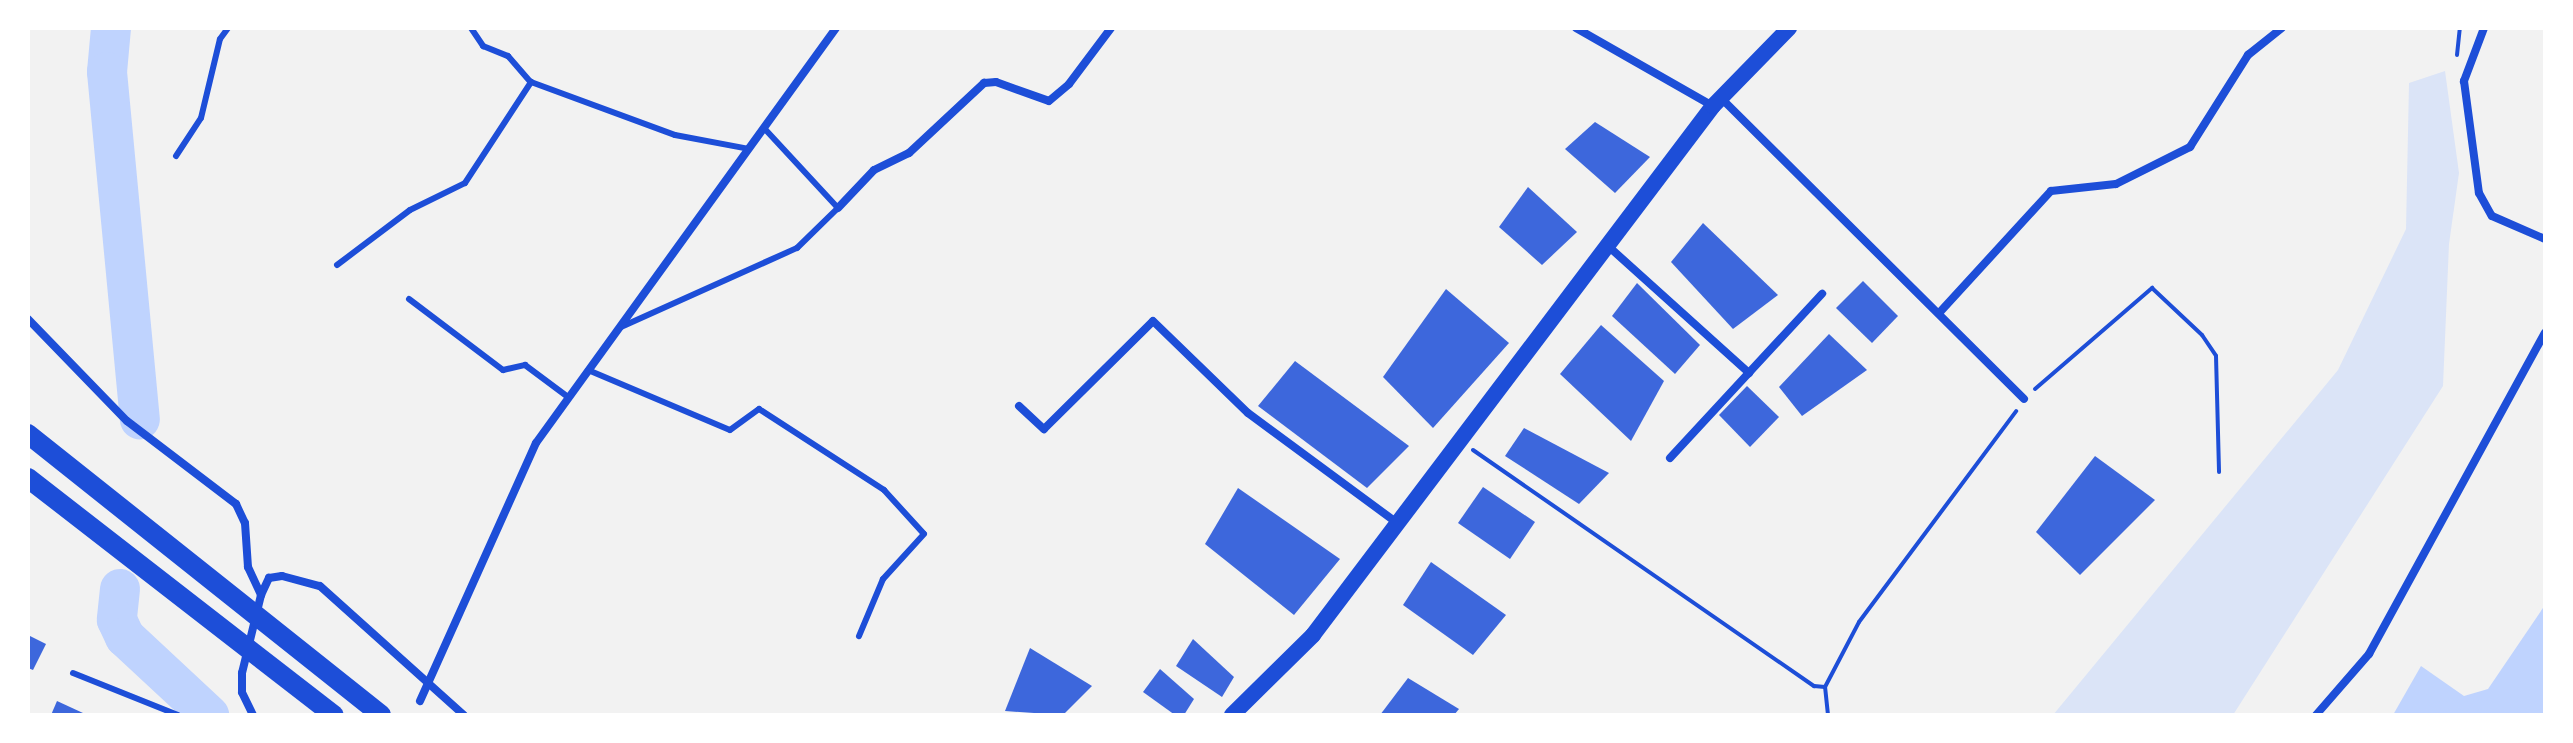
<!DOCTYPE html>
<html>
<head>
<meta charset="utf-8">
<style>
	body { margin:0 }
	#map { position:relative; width:2573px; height:743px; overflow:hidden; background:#f2f2f2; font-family:"Alegreya Sans",sans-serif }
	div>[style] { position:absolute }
	.green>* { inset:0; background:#dbe4f7 }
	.water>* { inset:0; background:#bfd3fe }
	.river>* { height:40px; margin:-20px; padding:0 20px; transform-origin:20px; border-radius:20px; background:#bfd3fe }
	.building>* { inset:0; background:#3d67dc }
	.path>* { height:4px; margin:-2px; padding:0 2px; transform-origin:2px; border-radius:2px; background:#1d4ed8 }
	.service>* { height:6px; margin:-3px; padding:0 3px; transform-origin:3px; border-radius:3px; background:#1d4ed8 }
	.minor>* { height:8px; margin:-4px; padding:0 4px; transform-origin:4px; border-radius:4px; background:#1d4ed8 }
	.secondary>* { height:16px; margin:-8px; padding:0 8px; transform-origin:8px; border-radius:8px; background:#1d4ed8 }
	.motorway>* { height:20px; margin:-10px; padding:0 10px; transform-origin:10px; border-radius:10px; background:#1d4ed8 }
	span { translate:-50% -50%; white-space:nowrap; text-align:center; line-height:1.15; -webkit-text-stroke:8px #fff; paint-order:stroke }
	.frame { position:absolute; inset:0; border:30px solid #fff; pointer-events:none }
</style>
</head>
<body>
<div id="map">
	<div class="green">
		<div style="clip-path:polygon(2445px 71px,2459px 173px,2449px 244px,2443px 386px,2233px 715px,2053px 715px,2338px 370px,2406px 229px,2409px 83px)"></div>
	</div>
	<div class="water">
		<div style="clip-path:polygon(2545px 605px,2545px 715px,2393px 715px,2421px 666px,2464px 696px,2488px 689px)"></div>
	</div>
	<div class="river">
		<div style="left:111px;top:28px;width:44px;rotate:95.2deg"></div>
		<div style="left:107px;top:72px;width:349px;rotate:84.6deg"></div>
		<div style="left:120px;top:589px;width:31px;rotate:96deg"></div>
		<div style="left:117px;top:620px;width:19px;rotate:65deg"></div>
		<div style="left:125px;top:637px;width:115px;rotate:42.9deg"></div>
	</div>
	<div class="building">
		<div style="clip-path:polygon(1595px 122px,1650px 157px,1615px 193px,1565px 149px)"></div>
		<div style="clip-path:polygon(1528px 187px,1577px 232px,1542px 265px,1499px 227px)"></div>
		<div style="clip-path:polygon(1703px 223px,1778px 295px,1733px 329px,1671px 262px)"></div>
		<div style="clip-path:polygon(1863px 281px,1898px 316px,1872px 343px,1836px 308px)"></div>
		<div style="clip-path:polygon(1637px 283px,1700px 345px,1675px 374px,1612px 316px)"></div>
		<div style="clip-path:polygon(1446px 289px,1509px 343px,1433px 428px,1383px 377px)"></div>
		<div style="clip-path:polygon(1601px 325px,1664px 381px,1631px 441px,1560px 374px)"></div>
		<div style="clip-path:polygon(1829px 334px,1867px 370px,1802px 416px,1779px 387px)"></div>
		<div style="clip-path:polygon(1295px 361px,1409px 446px,1367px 488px,1258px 406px)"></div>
		<div style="clip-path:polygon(1747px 386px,1779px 417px,1750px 447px,1719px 415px)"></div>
		<div style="clip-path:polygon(1524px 428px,1609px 473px,1579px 504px,1505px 456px)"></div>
		<div style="clip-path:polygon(2095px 456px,2155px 500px,2080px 575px,2036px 532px)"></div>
		<div style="clip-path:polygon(1483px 487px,1535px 522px,1510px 559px,1458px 523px)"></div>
		<div style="clip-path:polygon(1238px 488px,1340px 559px,1294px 615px,1205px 544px)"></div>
		<div style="clip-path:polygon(1431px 562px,1506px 615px,1473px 655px,1403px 605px)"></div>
		<div style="clip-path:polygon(28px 635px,46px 644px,33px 670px,28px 668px)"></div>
		<div style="clip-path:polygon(1193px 639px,1234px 677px,1222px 697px,1176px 666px)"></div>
		<div style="clip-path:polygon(1030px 648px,1092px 686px,1063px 715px,1005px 711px)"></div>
		<div style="clip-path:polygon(1160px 669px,1194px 699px,1184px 715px,1175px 715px,1143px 692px)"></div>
		<div style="clip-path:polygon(1408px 678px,1459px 709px,1454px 715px,1380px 715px)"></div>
		<div style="clip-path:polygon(57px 701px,83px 713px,82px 715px,51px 715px)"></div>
	</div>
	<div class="path">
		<div style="left:2457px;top:55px;width:27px;rotate:-84deg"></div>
		<div style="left:2035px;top:389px;width:155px;rotate:-40.8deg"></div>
		<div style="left:2152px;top:288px;width:69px;rotate:43.2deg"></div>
		<div style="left:2202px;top:335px;width:25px;rotate:56deg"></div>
		<div style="left:2216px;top:356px;width:116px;rotate:88.5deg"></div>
		<div style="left:1473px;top:450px;width:415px;rotate:34.7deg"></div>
		<div style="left:1814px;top:686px;width:11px;rotate:5deg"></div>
		<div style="left:1828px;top:715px;width:28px;rotate:-96deg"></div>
		<div style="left:1825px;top:687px;width:73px;rotate:-62.4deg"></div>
		<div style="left:1859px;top:622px;width:263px;rotate:-53.3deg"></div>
	</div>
	<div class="service">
		<div style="left:471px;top:28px;width:22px;rotate:56deg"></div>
		<div style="left:483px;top:46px;width:27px;rotate:22deg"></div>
		<div style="left:508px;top:56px;width:35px;rotate:49deg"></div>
		<div style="left:531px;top:82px;width:153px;rotate:20.2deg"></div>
		<div style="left:675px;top:135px;width:75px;rotate:10.7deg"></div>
		<div style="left:176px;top:156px;width:45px;rotate:-56.7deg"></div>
		<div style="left:201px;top:118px;width:81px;rotate:-76.5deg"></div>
		<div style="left:220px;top:39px;width:14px;rotate:-54deg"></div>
		<div style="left:337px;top:265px;width:91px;rotate:-37deg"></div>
		<div style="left:410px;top:210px;width:61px;rotate:-26.1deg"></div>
		<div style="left:465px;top:183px;width:121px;rotate:-56.8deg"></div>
		<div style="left:409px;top:299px;width:118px;rotate:37.1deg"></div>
		<div style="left:503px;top:370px;width:23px;rotate:-13deg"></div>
		<div style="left:525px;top:365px;width:54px;rotate:36.7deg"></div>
		<div style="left:621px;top:327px;width:193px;rotate:-24.2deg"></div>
		<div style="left:797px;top:248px;width:57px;rotate:-44.3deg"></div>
		<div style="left:838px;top:208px;width:109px;rotate:-132.8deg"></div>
		<div style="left:588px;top:370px;width:154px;rotate:22.9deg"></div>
		<div style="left:730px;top:430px;width:36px;rotate:-36deg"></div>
		<div style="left:759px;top:409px;width:149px;rotate:32.9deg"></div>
		<div style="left:884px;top:490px;width:59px;rotate:47.7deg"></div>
		<div style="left:924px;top:534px;width:61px;rotate:132.3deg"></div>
		<div style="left:883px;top:579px;width:62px;rotate:112.8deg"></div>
		<div style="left:73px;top:673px;width:113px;rotate:21.8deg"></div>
	</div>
	<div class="minor">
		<div style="left:1576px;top:28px;width:158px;rotate:29.7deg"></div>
		<div style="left:2484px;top:28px;width:57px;rotate:110.7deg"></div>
		<div style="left:2464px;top:81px;width:113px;rotate:82.4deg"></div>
		<div style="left:2479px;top:193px;width:26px;rotate:61deg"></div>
		<div style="left:2492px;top:216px;width:58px;rotate:23.5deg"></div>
		<div style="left:1721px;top:98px;width:427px;rotate:44.8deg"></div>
		<div style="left:838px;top:208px;width:52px;rotate:-46.5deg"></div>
		<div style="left:874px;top:170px;width:39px;rotate:-26deg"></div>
		<div style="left:909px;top:153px;width:103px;rotate:-43deg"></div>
		<div style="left:984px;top:83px;width:12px;rotate:-5deg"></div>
		<div style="left:996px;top:82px;width:56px;rotate:19.7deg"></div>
		<div style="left:1049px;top:101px;width:26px;rotate:-40deg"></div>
		<div style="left:1069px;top:84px;width:70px;rotate:-53.1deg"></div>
		<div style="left:1608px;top:246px;width:190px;rotate:42deg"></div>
		<div style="left:1940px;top:312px;width:164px;rotate:-47.5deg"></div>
		<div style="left:2051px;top:191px;width:65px;rotate:-6.1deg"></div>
		<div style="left:2116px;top:184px;width:83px;rotate:-26.6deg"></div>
		<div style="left:2190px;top:147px;width:109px;rotate:-57.8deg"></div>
		<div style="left:2248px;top:55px;width:43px;rotate:-38.5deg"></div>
		<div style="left:28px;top:319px;width:142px;rotate:45.9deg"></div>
		<div style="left:127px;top:421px;width:137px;rotate:37.3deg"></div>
		<div style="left:236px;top:504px;width:21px;rotate:65deg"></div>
		<div style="left:245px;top:523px;width:44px;rotate:86.1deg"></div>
		<div style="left:248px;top:567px;width:31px;rotate:65deg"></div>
		<div style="left:1019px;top:406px;width:34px;rotate:43deg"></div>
		<div style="left:1044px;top:429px;width:153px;rotate:-44.7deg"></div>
		<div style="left:1153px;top:321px;width:132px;rotate:44.1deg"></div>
		<div style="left:1248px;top:413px;width:185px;rotate:36.4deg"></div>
		<div style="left:1670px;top:458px;width:224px;rotate:-47.2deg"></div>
		<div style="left:420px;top:701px;width:283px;rotate:-65.8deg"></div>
		<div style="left:536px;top:443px;width:512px;rotate:-54.14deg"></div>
		<div style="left:253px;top:715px;width:25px;rotate:-116deg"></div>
		<div style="left:242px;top:692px;width:19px;rotate:-90deg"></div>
		<div style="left:242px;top:673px;width:80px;rotate:-76.3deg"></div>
		<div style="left:261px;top:595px;width:19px;rotate:-65deg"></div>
		<div style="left:269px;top:578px;width:13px;rotate:-9deg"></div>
		<div style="left:282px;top:576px;width:39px;rotate:15deg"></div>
		<div style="left:320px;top:586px;width:193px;rotate:41.9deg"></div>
		<div style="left:2316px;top:715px;width:81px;rotate:-49deg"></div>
		<div style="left:2369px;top:654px;width:366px;rotate:-61.3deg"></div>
	</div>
	<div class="secondary">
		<div style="left:1232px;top:715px;width:114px;rotate:-44.6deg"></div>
		<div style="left:1313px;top:635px;width:663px;rotate:-52.91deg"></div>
		<div style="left:1713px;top:106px;width:109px;rotate:-45.7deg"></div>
	</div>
	<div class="motorway">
		<div style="left:28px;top:434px;width:451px;rotate:38.5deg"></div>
		<div style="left:28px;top:478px;width:387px;rotate:37.8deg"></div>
	</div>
	<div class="frame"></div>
</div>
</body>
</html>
